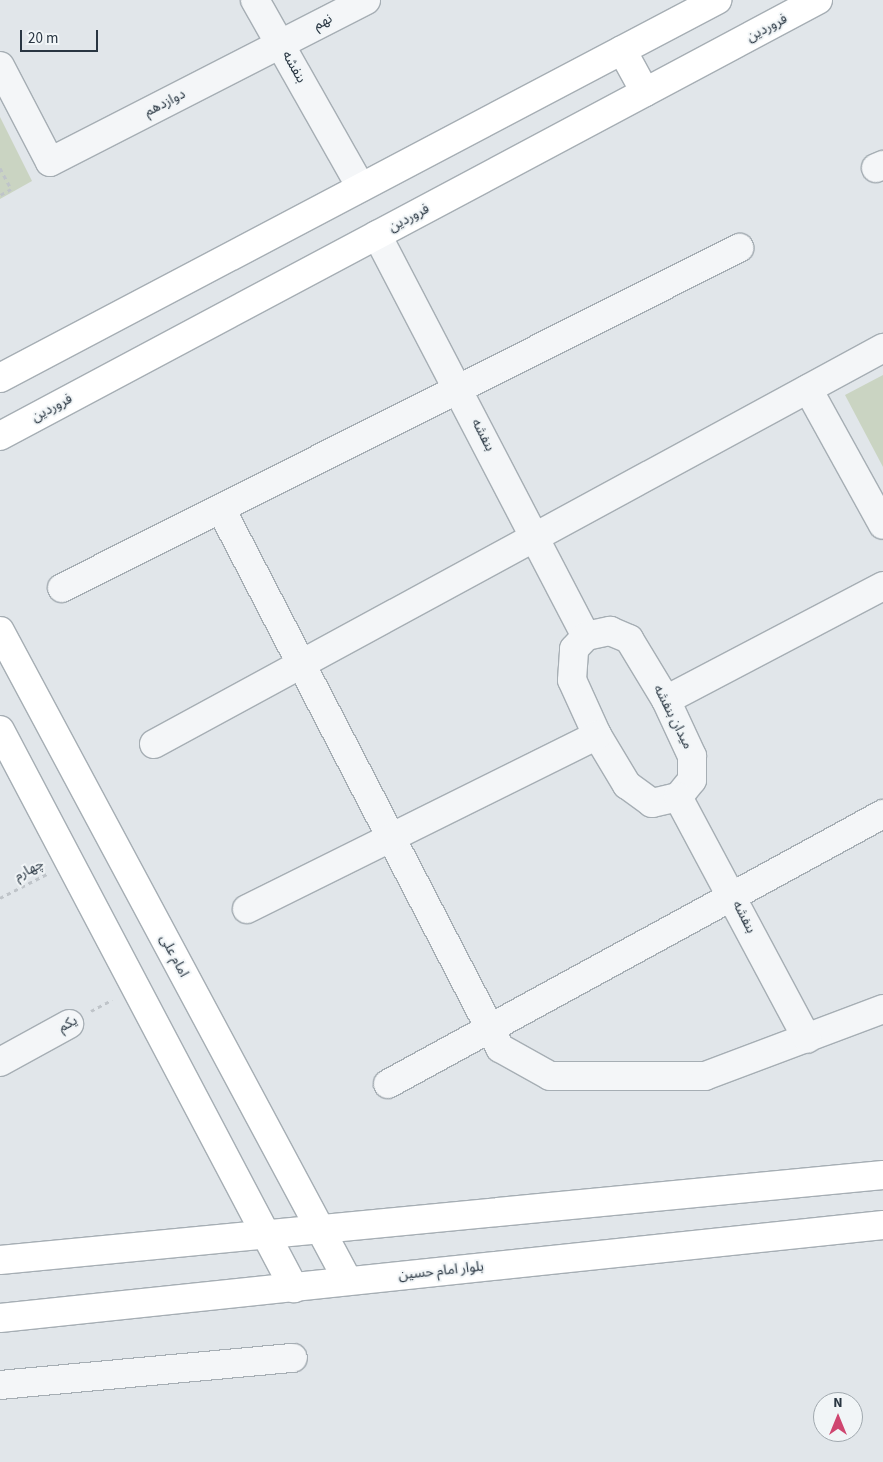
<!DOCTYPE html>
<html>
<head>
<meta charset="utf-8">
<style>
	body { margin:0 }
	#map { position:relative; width:883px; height:1462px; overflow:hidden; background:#e1e6ea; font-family:"Source Sans 3","Noto Sans Arabic",sans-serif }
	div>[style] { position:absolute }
	.green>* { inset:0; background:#cad4c2 }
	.path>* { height:3px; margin-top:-1.5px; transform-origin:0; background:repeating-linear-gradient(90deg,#bfc4c9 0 4px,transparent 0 8px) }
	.roads { filter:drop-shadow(1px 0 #a6aeb4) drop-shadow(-1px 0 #a6aeb4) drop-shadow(0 1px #a6aeb4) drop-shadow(0 -1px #a6aeb4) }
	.street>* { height:28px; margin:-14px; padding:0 14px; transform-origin:14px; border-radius:14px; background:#f4f6f8 }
	.secondary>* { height:28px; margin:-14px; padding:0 14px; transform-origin:14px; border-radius:14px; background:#fff }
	span { translate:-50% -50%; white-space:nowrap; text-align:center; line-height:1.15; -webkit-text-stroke:4px #f1f5f7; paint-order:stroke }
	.street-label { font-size:14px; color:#293642 }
	.north { position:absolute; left:813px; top:1392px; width:50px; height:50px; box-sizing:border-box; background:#f1f5f7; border:1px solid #a1a9af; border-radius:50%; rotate:0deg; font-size:14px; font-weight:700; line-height:20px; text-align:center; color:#293642 }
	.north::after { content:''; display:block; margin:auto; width:18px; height:22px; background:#cf4670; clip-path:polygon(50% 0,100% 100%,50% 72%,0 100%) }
	.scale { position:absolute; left:20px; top:30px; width:78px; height:22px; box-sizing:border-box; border:2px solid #293642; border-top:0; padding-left:6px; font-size:15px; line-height:18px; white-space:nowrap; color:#293642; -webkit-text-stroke:4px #f1f5f7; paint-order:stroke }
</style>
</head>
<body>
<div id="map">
	<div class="green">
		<div style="clip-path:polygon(0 117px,32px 181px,0 199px)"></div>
		<div style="clip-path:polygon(883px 375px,883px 467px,845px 395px)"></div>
	</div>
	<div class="path">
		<div style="left:0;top:168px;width:24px;rotate:62deg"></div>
		<div style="left:11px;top:189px;width:13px;rotate:151deg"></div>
		<div style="left:0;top:898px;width:53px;rotate:-27.1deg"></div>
		<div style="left:91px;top:1011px;width:24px;rotate:-28deg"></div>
	</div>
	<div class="roads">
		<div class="street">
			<div style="left:255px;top:0;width:215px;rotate:60.5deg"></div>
			<div style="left:0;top:66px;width:108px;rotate:62.5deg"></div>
			<div style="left:50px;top:162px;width:355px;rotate:-27.1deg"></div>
			<div style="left:876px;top:168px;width:8px;rotate:-23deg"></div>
			<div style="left:377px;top:235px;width:452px;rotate:62.5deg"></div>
			<div style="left:808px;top:389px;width:155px;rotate:61.1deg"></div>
			<div style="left:221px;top:509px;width:607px;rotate:62.63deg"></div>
			<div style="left:500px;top:1048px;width:57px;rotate:29.2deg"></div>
			<div style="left:550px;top:1076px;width:155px"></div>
			<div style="left:705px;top:1076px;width:190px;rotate:-20.6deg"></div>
			<div style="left:62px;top:588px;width:758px;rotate:-26.67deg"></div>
			<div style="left:610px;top:631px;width:21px;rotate:23deg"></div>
			<div style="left:629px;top:639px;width:71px;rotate:58.8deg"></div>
			<div style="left:666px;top:700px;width:62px;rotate:65.1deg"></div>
			<div style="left:692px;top:756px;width:24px;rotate:90deg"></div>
			<div style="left:692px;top:780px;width:22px;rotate:129deg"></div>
			<div style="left:678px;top:797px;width:27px;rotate:167deg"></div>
			<div style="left:652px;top:803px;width:31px;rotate:-144deg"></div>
			<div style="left:627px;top:785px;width:58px;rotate:-121deg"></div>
			<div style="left:597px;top:735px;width:60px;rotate:-114.4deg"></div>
			<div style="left:572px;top:680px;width:31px;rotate:-86deg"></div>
			<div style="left:574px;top:649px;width:18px;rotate:-47deg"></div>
			<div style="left:586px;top:636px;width:25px;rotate:-12deg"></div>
			<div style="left:666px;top:700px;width:245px;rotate:-27.7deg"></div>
			<div style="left:154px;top:744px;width:830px;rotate:-28.51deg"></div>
			<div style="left:678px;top:797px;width:274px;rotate:61.9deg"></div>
			<div style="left:247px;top:909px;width:391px;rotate:-26.4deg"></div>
			<div style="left:0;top:1062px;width:79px;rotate:-28.8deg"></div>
			<div style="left:388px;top:1084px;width:564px;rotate:-28.61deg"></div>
			<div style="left:0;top:1385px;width:294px;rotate:-5.3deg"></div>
		</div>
		<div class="secondary">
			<div style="left:622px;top:50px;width:48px;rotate:61.3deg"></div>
			<div style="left:0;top:378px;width:811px;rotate:-27.8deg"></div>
			<div style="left:0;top:436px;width:927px;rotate:-28.06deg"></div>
			<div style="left:0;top:631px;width:737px;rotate:61.84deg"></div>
			<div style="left:0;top:730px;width:631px;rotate:62.22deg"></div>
			<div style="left:0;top:1260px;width:887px;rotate:-5.5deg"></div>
			<div style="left:0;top:1318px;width:888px;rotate:-6.01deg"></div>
		</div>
	</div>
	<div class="street-label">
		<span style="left:323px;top:22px;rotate:-28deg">نهم</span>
		<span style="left:767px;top:28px;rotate:-28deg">فروردین</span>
		<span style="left:294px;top:67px;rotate:61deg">بنفشه</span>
		<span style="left:165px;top:103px;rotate:-27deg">دوازدهم</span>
		<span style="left:409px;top:218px;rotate:-28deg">فروردین</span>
		<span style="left:52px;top:408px;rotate:-28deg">فروردین</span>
		<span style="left:483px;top:435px;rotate:63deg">بنفشه</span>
		<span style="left:673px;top:717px;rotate:63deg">میدان بنفشه</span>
		<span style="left:29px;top:870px;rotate:-28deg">چهارم</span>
		<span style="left:744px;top:917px;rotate:63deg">بنفشه</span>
		<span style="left:174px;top:956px;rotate:62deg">امام علی</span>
		<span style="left:68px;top:1024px;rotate:-29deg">یکم</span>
		<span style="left:441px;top:1271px;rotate:-6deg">بلوار امام حسین</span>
	</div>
	<div class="north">N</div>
	<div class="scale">20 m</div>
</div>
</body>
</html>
